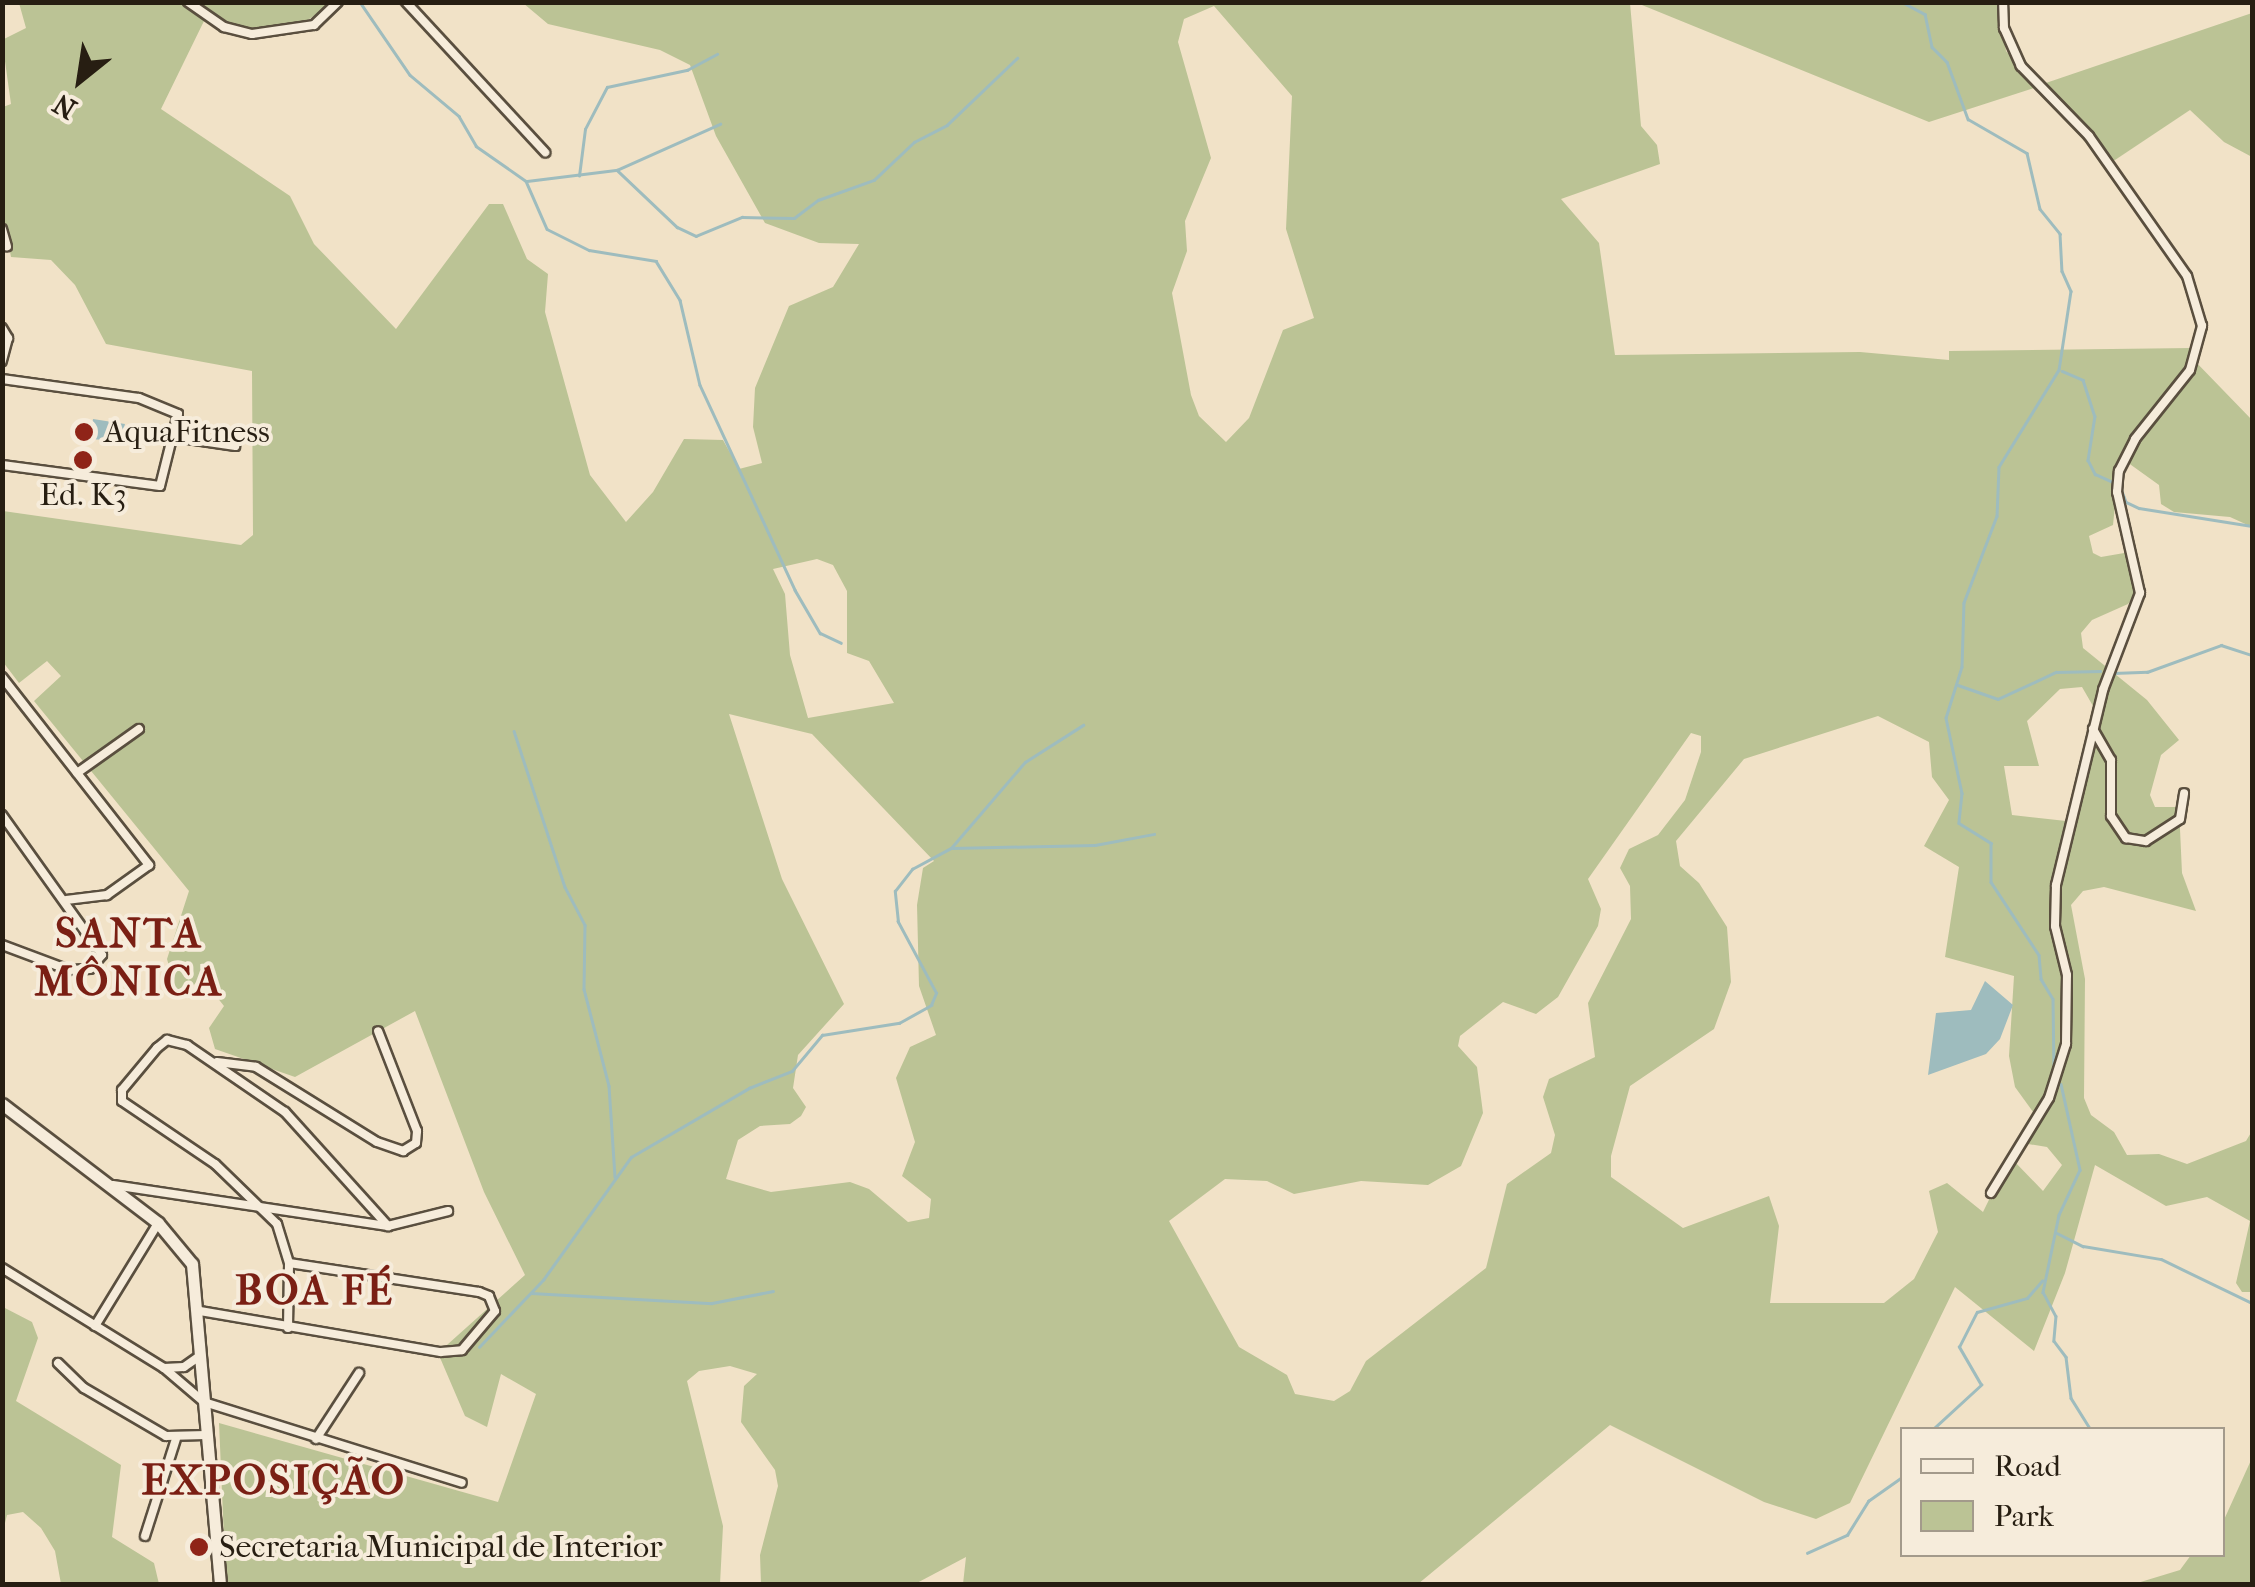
<!DOCTYPE html>
<html>
<head>
<meta charset="utf-8">
<style>
	body { margin:0 }
	#map { position:relative; width:2255px; height:1587px; overflow:hidden; background:#f1e2c7; font-family:"IM FELL French Canon",serif }
	div>[style] { position:absolute }
	.green>* { inset:0; background:#bbc395 }
	.water>* { inset:0; background:#9ebcbe }
	.stream>* { height:2.5px; margin:-1.25px; padding:0 1.25px; transform-origin:1.25px; border-radius:1.25px; background:#9ebcbe }
	.roads { filter:drop-shadow(2px 0 #5a4f3f) drop-shadow(-2px 0 #5a4f3f) drop-shadow(0 2px #5a4f3f) drop-shadow(0 -2px #5a4f3f) }
	.street>* { height:8px; margin:-4px; padding:0 4px; transform-origin:4px; border-radius:4px; background:#f6ecdb }
	.secondary>* { height:11px; margin:-5.5px; padding:0 5.5px; transform-origin:5.5px; border-radius:5.5px; background:#f6ecdb }
	.dots>* { width:28px; height:28px; translate:-50% -50%; box-sizing:border-box; border:5px solid #f6ecdb; border-radius:50% }
	span { translate:-50% -50%; white-space:nowrap; text-align:center; line-height:1.15; -webkit-text-stroke:8px #f6ecdb; paint-order:stroke }
	.poi-label { font-size:32px; color:#271e12 }
	.left { translate:0 -50%; text-align:left }
	.district-label { font-size:42px; color:#7a1f14; font-weight:700; letter-spacing:2.5px }
	.frame { position:absolute; inset:0; border:5px solid #271e12; pointer-events:none }
	.legend { position:absolute; left:1900px; top:1427px; width:325px; height:130px; box-sizing:border-box; background:#f6ecdb; border:2px solid #a39a8b; margin:0; padding:12px 18px; list-style:none; font-size:30px; color:#271e12 }
	.legend li { display:flex; align-items:center; gap:20px; height:50px }
	.legend b { width:50px; border:2px solid #a39a8b }
	.north { position:absolute; left:30px; top:30px; width:100px; height:100px; -webkit-text-stroke:8px #f6ecdb; paint-order:stroke; rotate:210deg; font-size:28px; font-weight:700; line-height:40px; text-align:center; color:#271e12 }
	.north::after { content:''; display:block; margin:auto; width:35px; height:45px; background:#271e12; clip-path:polygon(50% 0,100% 100%,50% 72%,0 100%) }
</style>
</head>
<body>
<div id="map">
	<div class="green">
		<div style="clip-path:polygon(evenodd,19px 3px,332px 3px,295px 29px,225px 33px,204px 21px,161px 109px,290px 196px,314px 244px,396px 329px,489px 204px,503px 204px,527px 259px,548px 274px,545px 312px,590px 475px,626px 522px,653px 492px,684px 439px,723px 440px,739px 469px,762px 463px,753px 427px,755px 388px,789px 306px,833px 287px,859px 244px,819px 243px,765px 223px,716px 136px,690px 65px,660px 50px,548px 24px,523px 3px,1630px 3px,1641px 126px,1657px 145px,1660px 164px,1561px 199px,1599px 243px,1615px 355px,1860px 352px,1949px 360px,1949px 351px,2191px 348px,2191px 357px,2252px 420px,2252px 527px,2230px 517px,2174px 512px,2161px 504px,2159px 485px,2120px 457px,2113px 525px,2089px 536px,2093px 553px,2101px 557px,2130px 552px,2137px 592px,2128px 604px,2092px 620px,2081px 633px,2083px 648px,2147px 700px,2179px 740px,2161px 755px,2150px 795px,2155px 807px,2179px 807px,2182px 873px,2196px 911px,2104px 887px,2083px 891px,2071px 905px,2085px 979px,2084px 1098px,2091px 1115px,2114px 1132px,2127px 1155px,2159px 1154px,2187px 1164px,2246px 1141px,2252px 1131px,2252px 1292px,2242px 1292px,2236px 1283px,2250px 1221px,2207px 1197px,2166px 1206px,2095px 1165px,2065px 1273px,2034px 1351px,1955px 1287px,1850px 1503px,1816px 1519px,1764px 1502px,1610px 1425px,1418px 1584px,963px 1584px,966px 1557px,915px 1584px,761px 1584px,760px 1555px,778px 1486px,775px 1470px,741px 1422px,744px 1386px,757px 1374px,730px 1366px,699px 1371px,687px 1381px,723px 1526px,720px 1584px,226px 1584px,219px 1423px,498px 1502px,536px 1394px,501px 1374px,487px 1427px,465px 1416px,438px 1353px,525px 1275px,484px 1192px,415px 1011px,295px 1077px,215px 1049px,209px 1028px,224px 1006px,201px 977px,182px 998px,177px 994px,167px 959px,189px 891px,34px 701px,61px 676px,47px 661px,19px 683px,3px 662px,3px 511px,241px 545px,253px 535px,252px 371px,106px 344px,75px 285px,51px 260px,11px 257px,2px 209px,3px 107px,11px 104px,2px 40px,26px 28px,19px 3px,1214px 6px,1292px 96px,1286px 229px,1314px 318px,1283px 330px,1249px 418px,1226px 442px,1199px 416px,1191px 395px,1172px 293px,1187px 251px,1185px 221px,1211px 158px,1178px 42px,1184px 19px,1214px 6px,19px 3px,817px 559px,833px 565px,847px 591px,847px 653px,869px 661px,894px 703px,808px 718px,790px 655px,785px 594px,773px 569px,817px 559px,19px 3px,2082px 687px,2093px 706px,2066px 821px,2012px 815px,2004px 766px,2039px 766px,2027px 721px,2060px 689px,2082px 687px,19px 3px,729px 714px,812px 734px,934px 861px,923px 868px,917px 905px,919px 986px,936px 1035px,910px 1047px,896px 1078px,915px 1142px,902px 1176px,931px 1199px,929px 1218px,908px 1222px,869px 1189px,850px 1182px,771px 1192px,726px 1179px,738px 1140px,760px 1126px,790px 1124px,801px 1116px,806px 1107px,793px 1088px,798px 1055px,844px 1004px,782px 879px,729px 714px,19px 3px,1878px 716px,1929px 742px,1932px 777px,1949px 800px,1924px 846px,1959px 867px,1945px 957px,2014px 976px,2009px 1056px,2015px 1087px,2036px 1116px,2022px 1143px,2047px 1147px,2062px 1165px,2043px 1191px,2014px 1161px,2007px 1163px,1983px 1212px,1947px 1183px,1929px 1191px,1938px 1232px,1914px 1279px,1884px 1303px,1770px 1303px,1779px 1226px,1769px 1196px,1683px 1228px,1611px 1177px,1611px 1156px,1630px 1086px,1714px 1029px,1731px 982px,1727px 927px,1699px 883px,1680px 866px,1676px 841px,1744px 759px,1878px 716px,19px 3px,1691px 733px,1701px 736px,1701px 752px,1685px 800px,1658px 835px,1629px 849px,1620px 868px,1630px 886px,1631px 919px,1588px 1003px,1595px 1057px,1549px 1079px,1543px 1097px,1555px 1135px,1551px 1153px,1507px 1184px,1486px 1268px,1366px 1361px,1350px 1391px,1334px 1401px,1295px 1394px,1287px 1375px,1239px 1347px,1169px 1221px,1225px 1179px,1267px 1181px,1294px 1194px,1361px 1181px,1428px 1185px,1461px 1166px,1483px 1113px,1477px 1067px,1458px 1046px,1460px 1036px,1503px 1002px,1536px 1014px,1558px 997px,1598px 926px,1601px 909px,1588px 879px,1691px 733px)"></div>
		<div style="clip-path:polygon(1637px 3px,2000px 3px,2006px 51px,2037px 86px,2252px 13px,2252px 157px,2224px 142px,2190px 110px,2106px 166px,2037px 87px,1929px 122px)"></div>
		<div style="clip-path:polygon(3px 1307px,32px 1322px,38px 1338px,16px 1401px,121px 1465px,112px 1537px,154px 1563px,159px 1584px,61px 1584px,55px 1551px,41px 1528px,23px 1512px,7px 1515px,3px 1531px)"></div>
		<div style="clip-path:polygon(2252px 1458px,2252px 1584px,2134px 1584px,2180px 1570px,2191px 1555px,2222px 1554px,2223px 1522px)"></div>
	</div>
	<div class="water">
		<div style="clip-path:polygon(93px 419px,125px 424px,120px 441px,90px 439px)"></div>
		<div style="clip-path:polygon(1985px 981px,2013px 1005px,2000px 1039px,1986px 1054px,1928px 1075px,1936px 1013px,1971px 1010px)"></div>
	</div>
	<div class="stream">
		<div style="left:360px;top:2px;width:88px;rotate:55.6deg"></div>
		<div style="left:410px;top:75px;width:64px;rotate:39.9deg"></div>
		<div style="left:459px;top:116px;width:34px;rotate:60deg"></div>
		<div style="left:476px;top:146px;width:61px;rotate:35deg"></div>
		<div style="left:526px;top:181px;width:52px;rotate:66.4deg"></div>
		<div style="left:547px;top:229px;width:47px;rotate:26.6deg"></div>
		<div style="left:589px;top:250px;width:68px;rotate:9.3deg"></div>
		<div style="left:656px;top:261px;width:46px;rotate:58.4deg"></div>
		<div style="left:680px;top:300px;width:87px;rotate:76.8deg"></div>
		<div style="left:700px;top:385px;width:226px;rotate:65.1deg"></div>
		<div style="left:795px;top:590px;width:50px;rotate:59.8deg"></div>
		<div style="left:820px;top:633px;width:23px;rotate:25deg"></div>
		<div style="left:1902px;top:2px;width:26px;rotate:28deg"></div>
		<div style="left:1925px;top:14px;width:34px;rotate:78deg"></div>
		<div style="left:1932px;top:47px;width:21px;rotate:45deg"></div>
		<div style="left:1947px;top:62px;width:61px;rotate:69.8deg"></div>
		<div style="left:1968px;top:119px;width:68px;rotate:30deg"></div>
		<div style="left:2027px;top:153px;width:57px;rotate:76.9deg"></div>
		<div style="left:2040px;top:209px;width:32px;rotate:51deg"></div>
		<div style="left:2060px;top:234px;width:37px;rotate:87deg"></div>
		<div style="left:2062px;top:271px;width:22px;rotate:66deg"></div>
		<div style="left:2071px;top:291px;width:80px;rotate:98.6deg"></div>
		<div style="left:2059px;top:370px;width:114px;rotate:121.7deg"></div>
		<div style="left:1999px;top:467px;width:49px;rotate:92.3deg"></div>
		<div style="left:1997px;top:516px;width:93px;rotate:110.8deg"></div>
		<div style="left:1964px;top:603px;width:64px;rotate:91.8deg"></div>
		<div style="left:1962px;top:667px;width:53px;rotate:107.4deg"></div>
		<div style="left:1946px;top:718px;width:77px;rotate:78deg"></div>
		<div style="left:1962px;top:793px;width:30px;rotate:96deg"></div>
		<div style="left:1959px;top:823px;width:38px;rotate:32deg"></div>
		<div style="left:1991px;top:843px;width:39px;rotate:90deg"></div>
		<div style="left:1991px;top:882px;width:87px;rotate:56.7deg"></div>
		<div style="left:2039px;top:955px;width:24px;rotate:85deg"></div>
		<div style="left:2041px;top:979px;width:23px;rotate:59deg"></div>
		<div style="left:2053px;top:999px;width:74px;rotate:89.2deg"></div>
		<div style="left:617px;top:170px;width:83px;rotate:43.5deg"></div>
		<div style="left:677px;top:227px;width:21px;rotate:25deg"></div>
		<div style="left:696px;top:236px;width:50px;rotate:-22.4deg"></div>
		<div style="left:742px;top:217px;width:52px;rotate:1.1deg"></div>
		<div style="left:794px;top:218px;width:30px;rotate:-37deg"></div>
		<div style="left:818px;top:200px;width:59px;rotate:-19.7deg"></div>
		<div style="left:874px;top:180px;width:55px;rotate:-43.5deg"></div>
		<div style="left:914px;top:142px;width:37px;rotate:-27deg"></div>
		<div style="left:947px;top:125px;width:97px;rotate:-43.7deg"></div>
		<div style="left:579px;top:176px;width:47px;rotate:-82.7deg"></div>
		<div style="left:585px;top:129px;width:47px;rotate:-62.4deg"></div>
		<div style="left:607px;top:87px;width:82px;rotate:-12deg"></div>
		<div style="left:687px;top:70px;width:34px;rotate:-28deg"></div>
		<div style="left:527px;top:181px;width:91px;rotate:-7deg"></div>
		<div style="left:617px;top:170px;width:113px;rotate:-24.1deg"></div>
		<div style="left:2062px;top:371px;width:23px;rotate:23deg"></div>
		<div style="left:2083px;top:380px;width:38px;rotate:72deg"></div>
		<div style="left:2095px;top:416px;width:45px;rotate:99deg"></div>
		<div style="left:2088px;top:460px;width:16px;rotate:63deg"></div>
		<div style="left:2095px;top:474px;width:20px;rotate:24deg"></div>
		<div style="left:2120px;top:486px;width:17px;rotate:69deg"></div>
		<div style="left:2126px;top:502px;width:14px;rotate:25deg"></div>
		<div style="left:2139px;top:508px;width:114px;rotate:9.1deg"></div>
		<div style="left:2113px;top:673px;width:34px;rotate:-2deg"></div>
		<div style="left:2147px;top:672px;width:79px;rotate:-20deg"></div>
		<div style="left:2221px;top:645px;width:33px;rotate:18deg"></div>
		<div style="left:1958px;top:685px;width:42px;rotate:19.3deg"></div>
		<div style="left:1998px;top:699px;width:64px;rotate:-25deg"></div>
		<div style="left:2056px;top:672px;width:44px;rotate:-1.3deg"></div>
		<div style="left:514px;top:731px;width:164px;rotate:71.9deg"></div>
		<div style="left:565px;top:887px;width:43px;rotate:62.2deg"></div>
		<div style="left:585px;top:925px;width:64px;rotate:90.9deg"></div>
		<div style="left:584px;top:989px;width:100px;rotate:75.5deg"></div>
		<div style="left:609px;top:1086px;width:91px;rotate:86.2deg"></div>
		<div style="left:952px;top:848px;width:143px;rotate:-1.2deg"></div>
		<div style="left:1095px;top:845px;width:60px;rotate:-10.6deg"></div>
		<div style="left:2061px;top:1084px;width:88px;rotate:77.5deg"></div>
		<div style="left:2080px;top:1170px;width:50px;rotate:115deg"></div>
		<div style="left:2059px;top:1215px;width:79px;rotate:101.7deg"></div>
		<div style="left:2043px;top:1292px;width:27px;rotate:62deg"></div>
		<div style="left:2056px;top:1316px;width:25px;rotate:95deg"></div>
		<div style="left:2054px;top:1341px;width:20px;rotate:53deg"></div>
		<div style="left:2066px;top:1357px;width:41px;rotate:83deg"></div>
		<div style="left:2071px;top:1398px;width:38px;rotate:58deg"></div>
		<div style="left:2057px;top:1233px;width:29px;rotate:27deg"></div>
		<div style="left:2083px;top:1246px;width:79px;rotate:9.5deg"></div>
		<div style="left:2161px;top:1259px;width:101px;rotate:25.8deg"></div>
		<div style="left:531px;top:1293px;width:181px;rotate:3.2deg"></div>
		<div style="left:712px;top:1303px;width:62px;rotate:-11.1deg"></div>
		<div style="left:479px;top:1347px;width:93px;rotate:-46.3deg"></div>
		<div style="left:543px;top:1280px;width:151px;rotate:-54.4deg"></div>
		<div style="left:631px;top:1157px;width:137px;rotate:-30.3deg"></div>
		<div style="left:749px;top:1088px;width:46px;rotate:-21.6deg"></div>
		<div style="left:792px;top:1071px;width:47px;rotate:-50.2deg"></div>
		<div style="left:822px;top:1035px;width:78px;rotate:-8.9deg"></div>
		<div style="left:899px;top:1023px;width:37px;rotate:-29deg"></div>
		<div style="left:931px;top:1005px;width:13px;rotate:-67deg"></div>
		<div style="left:936px;top:993px;width:81px;rotate:-118.2deg"></div>
		<div style="left:898px;top:922px;width:31px;rotate:-96deg"></div>
		<div style="left:895px;top:891px;width:28px;rotate:-52deg"></div>
		<div style="left:912px;top:869px;width:44px;rotate:-28.3deg"></div>
		<div style="left:951px;top:848px;width:113px;rotate:-49.3deg"></div>
		<div style="left:1025px;top:762px;width:69px;rotate:-32.5deg"></div>
		<div style="left:1932px;top:1430px;width:67px;rotate:-42.6deg"></div>
		<div style="left:1981px;top:1385px;width:44px;rotate:-120.1deg"></div>
		<div style="left:1959px;top:1347px;width:39px;rotate:-63deg"></div>
		<div style="left:1977px;top:1312px;width:52px;rotate:-15.6deg"></div>
		<div style="left:2027px;top:1298px;width:23px;rotate:-49deg"></div>
		<div style="left:1807px;top:1553px;width:44px;rotate:-24.2deg"></div>
		<div style="left:1847px;top:1535px;width:40px;rotate:-58deg"></div>
		<div style="left:1868px;top:1501px;width:42px;rotate:-35.2deg"></div>
	</div>
	<div class="roads">
		<div class="street">
			<div style="left:188px;top:2px;width:44px;rotate:34.8deg"></div>
			<div style="left:224px;top:27px;width:29px;rotate:14deg"></div>
			<div style="left:252px;top:34px;width:63px;rotate:-8.3deg"></div>
			<div style="left:314px;top:25px;width:33px;rotate:-44deg"></div>
			<div style="left:406px;top:2px;width:205px;rotate:47.2deg"></div>
			<div style="left:2px;top:229px;width:18px;rotate:74deg"></div>
			<div style="left:2px;top:328px;width:12px;rotate:59deg"></div>
			<div style="left:8px;top:338px;width:24px;rotate:105deg"></div>
			<div style="left:2px;top:379px;width:138px;rotate:7.9deg"></div>
			<div style="left:139px;top:398px;width:42px;rotate:22.3deg"></div>
			<div style="left:178px;top:414px;width:74px;rotate:104deg"></div>
			<div style="left:160px;top:486px;width:159px;rotate:-172.4deg"></div>
			<div style="left:174px;top:437px;width:62px;rotate:8.4deg"></div>
			<div style="left:2px;top:677px;width:239px;rotate:52deg"></div>
			<div style="left:149px;top:865px;width:52px;rotate:144.5deg"></div>
			<div style="left:107px;top:895px;width:41px;rotate:173deg"></div>
			<div style="left:2093px;top:729px;width:36px;rotate:60deg"></div>
			<div style="left:2111px;top:760px;width:56px;rotate:90deg"></div>
			<div style="left:2111px;top:816px;width:27px;rotate:56deg"></div>
			<div style="left:2126px;top:838px;width:20px;rotate:9deg"></div>
			<div style="left:2146px;top:841px;width:40px;rotate:-32.9deg"></div>
			<div style="left:2180px;top:819px;width:26px;rotate:-81deg"></div>
			<div style="left:77px;top:773px;width:76px;rotate:-35.4deg"></div>
			<div style="left:2px;top:815px;width:172px;rotate:54.5deg"></div>
			<div style="left:102px;top:955px;width:18px;rotate:131deg"></div>
			<div style="left:90px;top:969px;width:21px;rotate:177deg"></div>
			<div style="left:69px;top:970px;width:72px;rotate:-159.5deg"></div>
			<div style="left:217px;top:1062px;width:39px;rotate:7deg"></div>
			<div style="left:256px;top:1067px;width:142px;rotate:31.8deg"></div>
			<div style="left:377px;top:1142px;width:28px;rotate:19deg"></div>
			<div style="left:403px;top:1151px;width:15px;rotate:-32deg"></div>
			<div style="left:416px;top:1143px;width:12px;rotate:-85deg"></div>
			<div style="left:417px;top:1131px;width:107px;rotate:-111.3deg"></div>
			<div style="left:113px;top:1185px;width:278px;rotate:8.5deg"></div>
			<div style="left:388px;top:1226px;width:62px;rotate:-14deg"></div>
			<div style="left:1991px;top:1193px;width:111px;rotate:-58.6deg"></div>
			<div style="left:2049px;top:1098px;width:57px;rotate:-72.5deg"></div>
			<div style="left:2066px;top:1044px;width:69px;rotate:-89.2deg"></div>
			<div style="left:2067px;top:975px;width:50px;rotate:-103.8deg"></div>
			<div style="left:2055px;top:926px;width:41px;rotate:-88.6deg"></div>
			<div style="left:2056px;top:885px;width:201px;rotate:-76.4deg"></div>
			<div style="left:2103px;top:690px;width:104px;rotate:-69.1deg"></div>
			<div style="left:2140px;top:593px;width:104px;rotate:-102.8deg"></div>
			<div style="left:2117px;top:492px;width:21px;rotate:-85deg"></div>
			<div style="left:2119px;top:471px;width:36px;rotate:-63deg"></div>
			<div style="left:2135px;top:439px;width:88px;rotate:-51.4deg"></div>
			<div style="left:2190px;top:370px;width:46px;rotate:-74.7deg"></div>
			<div style="left:2202px;top:326px;width:52px;rotate:-106.7deg"></div>
			<div style="left:2187px;top:276px;width:171px;rotate:-125deg"></div>
			<div style="left:2089px;top:136px;width:98px;rotate:-134.2deg"></div>
			<div style="left:2021px;top:66px;width:42px;rotate:-114.1deg"></div>
			<div style="left:2004px;top:28px;width:26px;rotate:-92deg"></div>
			<div style="left:2px;top:1268px;width:190px;rotate:31.7deg"></div>
			<div style="left:164px;top:1368px;width:52px;rotate:40.4deg"></div>
			<div style="left:204px;top:1402px;width:270px;rotate:17.4deg"></div>
			<div style="left:200px;top:1311px;width:244px;rotate:9.7deg"></div>
			<div style="left:441px;top:1352px;width:21px;rotate:-5deg"></div>
			<div style="left:462px;top:1350px;width:51px;rotate:-49.8deg"></div>
			<div style="left:495px;top:1311px;width:16px;rotate:-112deg"></div>
			<div style="left:489px;top:1296px;width:11px;rotate:-158deg"></div>
			<div style="left:479px;top:1292px;width:192px;rotate:-171.3deg"></div>
			<div style="left:95px;top:1326px;width:121px;rotate:-58.5deg"></div>
			<div style="left:288px;top:1328px;width:65px;rotate:-89.1deg"></div>
			<div style="left:289px;top:1263px;width:41px;rotate:-107.1deg"></div>
			<div style="left:277px;top:1224px;width:86px;rotate:-135.9deg"></div>
			<div style="left:215px;top:1164px;width:112px;rotate:-145.9deg"></div>
			<div style="left:122px;top:1101px;width:11px;rotate:-90deg"></div>
			<div style="left:122px;top:1090px;width:55px;rotate:-50.2deg"></div>
			<div style="left:157px;top:1048px;width:13px;rotate:-39deg"></div>
			<div style="left:167px;top:1040px;width:21px;rotate:14deg"></div>
			<div style="left:187px;top:1045px;width:119px;rotate:34.4deg"></div>
			<div style="left:285px;top:1112px;width:154px;rotate:47.9deg"></div>
			<div style="left:58px;top:1363px;width:36px;rotate:44deg"></div>
			<div style="left:84px;top:1388px;width:95px;rotate:30.3deg"></div>
			<div style="left:166px;top:1436px;width:40px;rotate:-1.4deg"></div>
			<div style="left:164px;top:1368px;width:20px;rotate:-3deg"></div>
			<div style="left:184px;top:1367px;width:19px;rotate:-35deg"></div>
			<div style="left:316px;top:1439px;width:79px;rotate:-56.9deg"></div>
			<div style="left:145px;top:1536px;width:102px;rotate:-72.3deg"></div>
		</div>
		<div class="secondary">
			<div style="left:2px;top:1104px;width:196px;rotate:37.3deg"></div>
			<div style="left:158px;top:1223px;width:53px;rotate:50.3deg"></div>
			<div style="left:192px;top:1264px;width:321px;rotate:85deg"></div>
		</div>
	</div>
	<div class="dots">
		<div style="left:84px;top:432px;background:#8f2418"></div>
		<div style="left:83px;top:460px;background:#8f2418"></div>
		<div style="left:199px;top:1547px;background:#8f2418"></div>
	</div>
	<div class="poi-label">
		<span class="left" style="left:104px;top:432px">AquaFitness</span>
		<span style="left:83px;top:495px">Ed. K3</span>
		<span class="left" style="left:219px;top:1547px">Secretaria Municipal de Interior</span>
	</div>
	<div class="district-label">
		<span style="left:129px;top:958px">SANTA<br>MÔNICA</span>
		<span style="left:315px;top:1291px">BOA FÉ</span>
		<span style="left:274px;top:1481px">EXPOSIÇÃO</span>
	</div>
	<div class="frame"></div>
	<ul class="legend">
	<li><b style="height:12px;background:#f6ecdb"></b>Road</li>
	<li><b style="height:28px;background:#bbc395"></b>Park</li>
	</ul>
	<div class="north">N</div>
</div>
</body>
</html>
